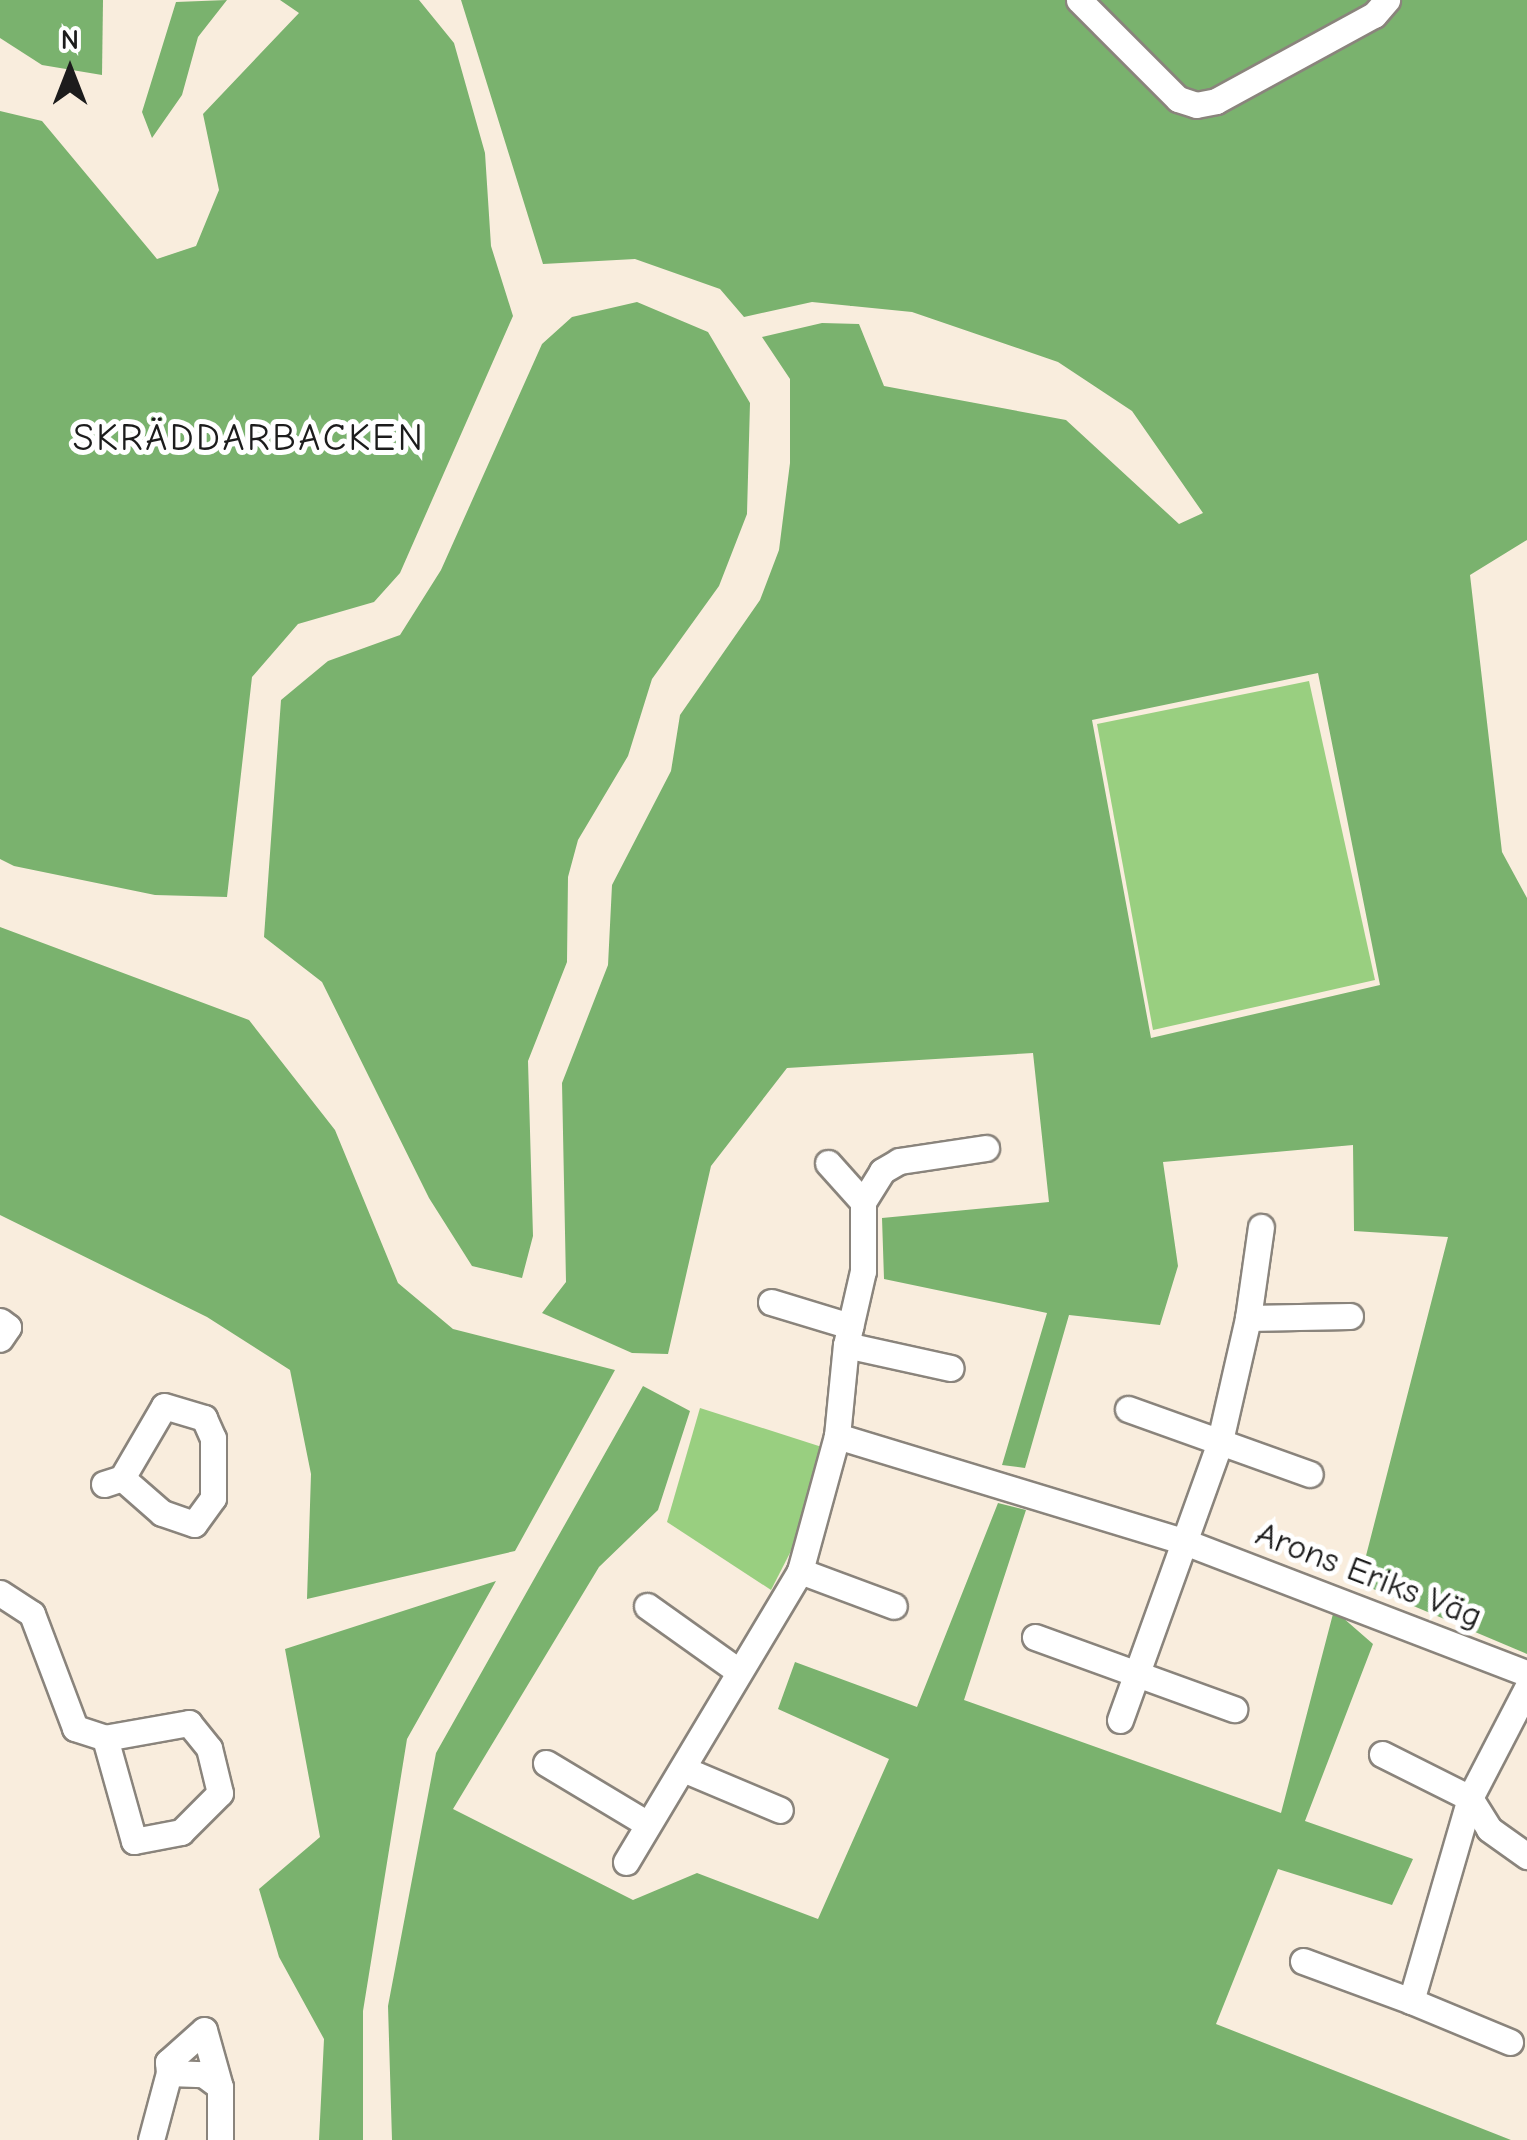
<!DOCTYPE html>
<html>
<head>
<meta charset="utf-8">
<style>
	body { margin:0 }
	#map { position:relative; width:1527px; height:2140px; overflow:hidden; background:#f9eddd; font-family:"Comic Neue",sans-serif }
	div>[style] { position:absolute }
	.green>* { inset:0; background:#99cf80 }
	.forest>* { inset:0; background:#7ab26e }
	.roads { filter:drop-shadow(2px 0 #8a847c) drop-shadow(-2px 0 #8a847c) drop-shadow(0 2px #8a847c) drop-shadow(0 -2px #8a847c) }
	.minor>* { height:25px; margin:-12.5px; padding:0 12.5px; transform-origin:12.5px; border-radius:12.5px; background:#fff }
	span { translate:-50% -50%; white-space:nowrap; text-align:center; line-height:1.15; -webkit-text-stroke:10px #fff; paint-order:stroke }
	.street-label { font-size:35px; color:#1c1c1c }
	.neighbourhood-label { font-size:38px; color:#1c1c1c; letter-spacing:2.5px }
	.north { position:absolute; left:20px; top:20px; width:100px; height:100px; -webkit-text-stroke:8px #fff; paint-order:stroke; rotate:0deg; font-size:28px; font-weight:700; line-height:40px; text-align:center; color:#1c1c1c }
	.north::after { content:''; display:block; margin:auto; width:35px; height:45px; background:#1c1c1c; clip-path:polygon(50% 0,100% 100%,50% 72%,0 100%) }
</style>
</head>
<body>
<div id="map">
	<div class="green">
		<div style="clip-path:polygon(1309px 681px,1375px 980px,1153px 1030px,1097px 724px)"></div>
		<div style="clip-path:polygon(700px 1408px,825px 1448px,793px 1547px,771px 1590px,667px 1522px)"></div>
	</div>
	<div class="forest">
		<div style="clip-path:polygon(0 0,103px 0,102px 75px,42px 65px,0 38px)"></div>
		<div style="clip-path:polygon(227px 0,198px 37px,182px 95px,152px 138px,142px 112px,176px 2px)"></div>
		<div style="clip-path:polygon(280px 0,419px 0,454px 43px,485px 153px,491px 246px,513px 316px,400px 573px,374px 602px,298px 624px,252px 677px,227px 897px,155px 895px,14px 866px,0 859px,0 111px,42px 121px,157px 259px,196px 246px,219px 190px,203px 114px,299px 13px)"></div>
		<div style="clip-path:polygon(evenodd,461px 0,1527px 0,1527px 540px,1470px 575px,1502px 852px,1527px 898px,1527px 1654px,1359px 1583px,1448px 1237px,1354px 1231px,1353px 1145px,1163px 1162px,1178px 1266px,1160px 1325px,1069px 1315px,1025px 1468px,1002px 1465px,1047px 1313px,884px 1279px,882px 1218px,1049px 1202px,1033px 1053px,787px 1068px,711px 1166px,668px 1354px,632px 1353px,542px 1313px,566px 1282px,562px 1083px,608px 965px,612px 885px,671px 771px,680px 715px,760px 600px,779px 550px,790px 463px,790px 379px,762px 337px,822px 323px,859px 324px,884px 386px,1066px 420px,1179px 524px,1203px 513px,1132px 411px,1058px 362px,912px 312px,812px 302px,744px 317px,720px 289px,635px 259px,543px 264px,461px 0,1318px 673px,1380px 985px,1151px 1038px,1092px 720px,1318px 673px)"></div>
		<div style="clip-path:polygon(637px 302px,708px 332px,750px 403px,747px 514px,719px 586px,652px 679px,628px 756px,578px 840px,568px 877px,567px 962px,528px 1061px,533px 1236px,522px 1278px,472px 1266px,429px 1198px,322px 982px,264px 937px,281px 700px,328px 661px,400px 635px,441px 570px,542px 344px,572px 317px)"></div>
		<div style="clip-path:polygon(0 927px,249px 1020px,335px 1130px,398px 1283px,453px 1329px,615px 1370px,515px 1551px,307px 1599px,311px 1474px,290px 1370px,207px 1317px,0 1215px)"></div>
		<div style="clip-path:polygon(643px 1386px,690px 1411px,658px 1510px,599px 1567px,453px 1809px,633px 1900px,697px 1873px,818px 1919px,889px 1759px,778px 1709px,795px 1662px,917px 1707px,998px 1503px,1026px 1510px,964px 1700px,1281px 1813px,1334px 1610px,1373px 1644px,1305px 1821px,1413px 1859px,1392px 1905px,1278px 1869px,1216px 2024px,1511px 2140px,392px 2140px,388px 2006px,436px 1753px)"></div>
		<div style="clip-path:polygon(496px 1581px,407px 1739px,363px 2011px,363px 2140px,319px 2140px,324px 2039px,279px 1957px,259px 1889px,320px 1837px,285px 1649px)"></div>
	</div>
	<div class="roads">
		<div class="minor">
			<div style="left:1079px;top:0;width:140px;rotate:45deg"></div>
			<div style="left:1178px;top:99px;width:19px;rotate:18deg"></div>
			<div style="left:1196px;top:105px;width:20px;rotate:-11deg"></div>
			<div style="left:1216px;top:101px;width:180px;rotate:-28.6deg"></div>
			<div style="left:1374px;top:15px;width:20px;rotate:-49deg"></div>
			<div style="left:828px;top:1163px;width:52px;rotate:48.1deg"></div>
			<div style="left:771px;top:1302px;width:83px;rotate:16.9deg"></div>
			<div style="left:1248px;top:1318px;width:92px;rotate:-81.9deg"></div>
			<div style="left:0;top:1321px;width:10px;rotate:37deg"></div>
			<div style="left:8px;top:1327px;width:14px;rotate:124deg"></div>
			<div style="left:846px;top:1345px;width:107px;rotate:12.4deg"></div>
			<div style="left:1128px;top:1409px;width:193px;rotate:19.7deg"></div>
			<div style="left:837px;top:1436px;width:364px;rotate:16.9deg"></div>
			<div style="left:1185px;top:1542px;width:366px;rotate:21deg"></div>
			<div style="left:104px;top:1484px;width:19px;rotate:-18deg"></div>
			<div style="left:122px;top:1478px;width:83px;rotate:-59.7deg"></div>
			<div style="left:164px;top:1406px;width:42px;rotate:16.7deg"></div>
			<div style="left:204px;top:1418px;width:22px;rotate:66deg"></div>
			<div style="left:213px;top:1438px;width:60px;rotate:90deg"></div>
			<div style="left:213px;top:1498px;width:32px;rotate:126deg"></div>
			<div style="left:194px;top:1524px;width:34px;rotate:-161deg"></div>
			<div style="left:162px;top:1513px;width:53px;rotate:-138.8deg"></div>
			<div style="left:800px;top:1571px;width:100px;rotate:20.4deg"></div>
			<div style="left:0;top:1593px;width:38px;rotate:33deg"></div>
			<div style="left:32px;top:1614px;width:122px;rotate:69.3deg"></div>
			<div style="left:75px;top:1728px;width:32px;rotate:18deg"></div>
			<div style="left:105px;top:1738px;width:107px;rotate:74.3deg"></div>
			<div style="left:134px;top:1841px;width:48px;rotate:-10.8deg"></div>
			<div style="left:181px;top:1832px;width:55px;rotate:-45deg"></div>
			<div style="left:220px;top:1793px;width:46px;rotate:-103.7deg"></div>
			<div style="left:209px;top:1748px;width:32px;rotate:-129deg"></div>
			<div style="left:189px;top:1723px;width:85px;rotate:169.9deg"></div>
			<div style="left:647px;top:1606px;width:112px;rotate:35.5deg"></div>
			<div style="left:1035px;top:1637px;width:212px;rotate:19.9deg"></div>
			<div style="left:1120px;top:1720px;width:292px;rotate:-70.2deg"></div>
			<div style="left:1219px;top:1445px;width:130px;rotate:-77.1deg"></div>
			<div style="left:1248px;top:1318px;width:102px;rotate:-1.1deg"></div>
			<div style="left:1382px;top:1754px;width:98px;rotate:26.6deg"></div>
			<div style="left:1470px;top:1798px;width:36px;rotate:58deg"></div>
			<div style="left:1489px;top:1829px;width:47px;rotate:35.4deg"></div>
			<div style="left:546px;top:1763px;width:117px;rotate:31deg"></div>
			<div style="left:683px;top:1769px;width:105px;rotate:22.9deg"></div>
			<div style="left:626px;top:1862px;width:339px;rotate:-59.1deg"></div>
			<div style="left:800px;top:1571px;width:140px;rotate:-74.7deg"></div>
			<div style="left:837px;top:1436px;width:91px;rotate:-84.4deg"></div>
			<div style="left:846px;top:1345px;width:76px;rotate:-77.1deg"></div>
			<div style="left:863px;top:1271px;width:69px;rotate:-90deg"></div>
			<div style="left:863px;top:1202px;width:36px;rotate:-58deg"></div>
			<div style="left:882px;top:1171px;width:20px;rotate:-30deg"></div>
			<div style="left:899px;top:1161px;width:88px;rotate:-8.5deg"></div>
			<div style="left:1303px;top:1961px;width:115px;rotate:20.3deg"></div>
			<div style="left:1510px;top:2042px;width:107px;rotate:-157.5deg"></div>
			<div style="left:1411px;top:2001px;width:211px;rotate:-73.8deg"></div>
			<div style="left:1470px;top:1798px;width:124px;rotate:-62.6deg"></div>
			<div style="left:169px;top:2073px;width:11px;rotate:-95deg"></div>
			<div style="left:168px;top:2062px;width:48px;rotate:-41.6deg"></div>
			<div style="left:204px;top:2030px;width:59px;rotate:74.3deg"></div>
			<div style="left:151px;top:2140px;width:69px;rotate:-75deg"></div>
			<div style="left:169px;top:2073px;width:34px;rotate:2deg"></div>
			<div style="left:203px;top:2074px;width:21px;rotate:37deg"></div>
			<div style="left:220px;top:2087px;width:53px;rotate:90deg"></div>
		</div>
	</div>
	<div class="street-label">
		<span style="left:1369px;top:1575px;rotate:21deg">Arons Eriks Väg</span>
	</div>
	<div class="neighbourhood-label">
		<span style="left:249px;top:439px">SKRÄDDARBACKEN</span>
	</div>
	<div class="north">N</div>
</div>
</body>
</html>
